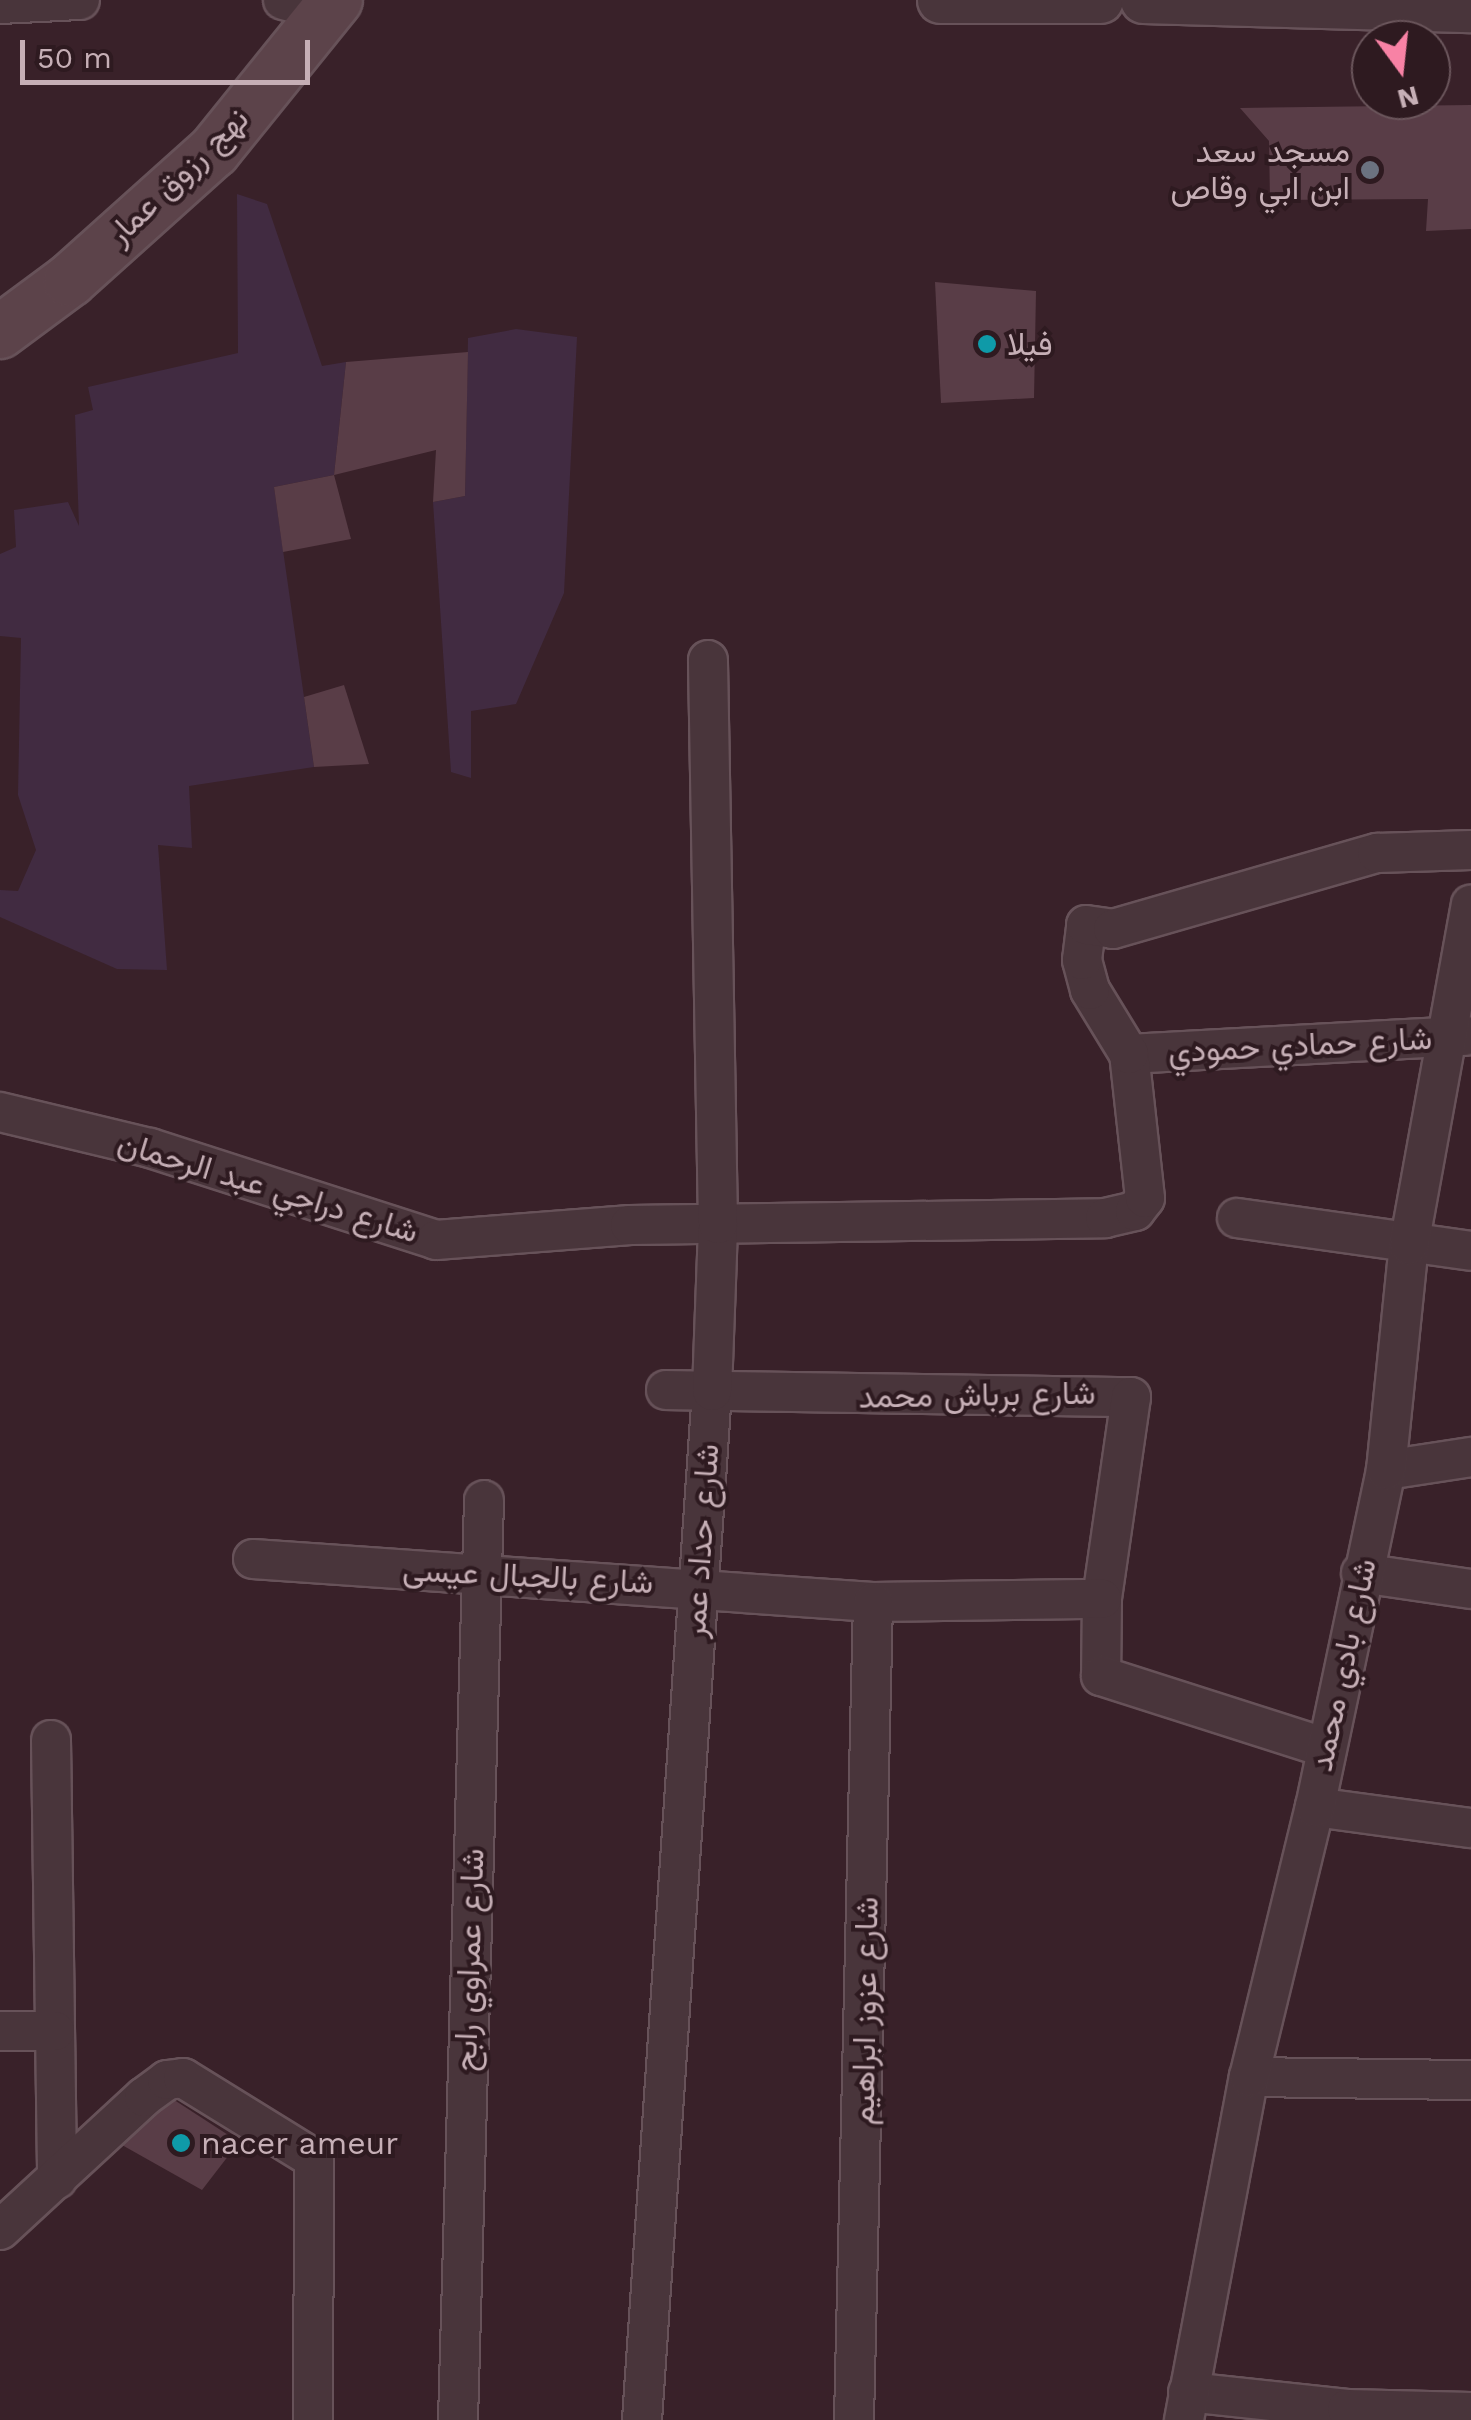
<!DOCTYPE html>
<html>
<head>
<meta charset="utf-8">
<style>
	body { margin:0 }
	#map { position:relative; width:1471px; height:2420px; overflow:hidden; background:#392129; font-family:"Work Sans",Vazirmatn,sans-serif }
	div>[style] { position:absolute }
	.green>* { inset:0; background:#412b41 }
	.building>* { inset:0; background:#593d47 }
	.roads { filter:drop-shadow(2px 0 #675259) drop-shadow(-2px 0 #675259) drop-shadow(0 2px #675259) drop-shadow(0 -2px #675259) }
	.minor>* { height:38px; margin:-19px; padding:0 19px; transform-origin:19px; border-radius:19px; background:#49353b }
	.tertiary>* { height:45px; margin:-22.5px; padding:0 22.5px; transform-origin:22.5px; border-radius:22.5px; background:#49353b }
	.secondary>* { height:52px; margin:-26px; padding:0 26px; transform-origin:26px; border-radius:26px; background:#5c434a }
	.dots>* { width:28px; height:28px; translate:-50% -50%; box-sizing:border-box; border:5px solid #2e1a20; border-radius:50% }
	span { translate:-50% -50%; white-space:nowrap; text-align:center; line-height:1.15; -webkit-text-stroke:8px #2e1a20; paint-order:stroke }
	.poi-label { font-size:32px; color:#c6afb6 }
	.right { translate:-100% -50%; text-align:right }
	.left { translate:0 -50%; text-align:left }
	.street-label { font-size:32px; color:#c6afb6 }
	.north { position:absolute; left:1351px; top:20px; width:100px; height:100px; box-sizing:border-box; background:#2e1a20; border:2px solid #6b565c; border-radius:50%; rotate:165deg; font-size:28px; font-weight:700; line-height:40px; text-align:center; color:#c6afb6 }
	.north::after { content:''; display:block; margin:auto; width:35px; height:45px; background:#f882a5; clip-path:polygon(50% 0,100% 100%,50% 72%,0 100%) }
	.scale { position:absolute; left:20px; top:40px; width:290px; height:45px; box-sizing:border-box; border:5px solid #c6afb6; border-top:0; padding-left:12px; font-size:30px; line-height:35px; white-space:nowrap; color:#c6afb6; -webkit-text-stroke:8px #2e1a20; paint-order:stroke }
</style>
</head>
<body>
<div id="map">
	<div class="green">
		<div style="clip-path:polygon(237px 194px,267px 204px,322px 366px,346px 362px,334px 475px,274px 487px,314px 767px,189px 786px,192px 848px,158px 845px,167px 970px,117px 969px,0 917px,0 890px,18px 891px,36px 850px,18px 795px,21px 638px,0 636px,0 554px,16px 547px,14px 510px,68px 502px,79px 526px,75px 415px,93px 410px,88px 387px,238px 353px)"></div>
		<div style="clip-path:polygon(516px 329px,577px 337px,564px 593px,516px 704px,471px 711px,471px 778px,451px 772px,433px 502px,465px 496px,468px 338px)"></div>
	</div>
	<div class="building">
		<div style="clip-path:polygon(1471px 105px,1471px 229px,1426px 231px,1428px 199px,1270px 200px,1269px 141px,1240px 108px)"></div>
		<div style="clip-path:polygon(935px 282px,1036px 291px,1034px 398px,941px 403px)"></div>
		<div style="clip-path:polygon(468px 352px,465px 496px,433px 502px,436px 450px,334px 475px,346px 362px)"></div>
		<div style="clip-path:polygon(334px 475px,351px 539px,283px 552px,274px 487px)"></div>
		<div style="clip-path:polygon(344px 685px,369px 764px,314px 767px,304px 697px)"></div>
		<div style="clip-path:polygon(165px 2094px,239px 2142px,202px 2190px,122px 2145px)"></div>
	</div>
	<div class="roads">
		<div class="minor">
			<div style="left:283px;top:0;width:46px;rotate:15.3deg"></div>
			<div style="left:0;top:4px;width:80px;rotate:-2.9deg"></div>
			<div style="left:1129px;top:1054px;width:337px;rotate:-3.1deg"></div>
			<div style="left:0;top:1112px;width:154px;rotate:13.5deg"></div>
			<div style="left:150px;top:1148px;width:300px;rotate:17.8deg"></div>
			<div style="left:436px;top:1240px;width:195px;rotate:-4.4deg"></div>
			<div style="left:630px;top:1225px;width:475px;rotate:-0.8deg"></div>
			<div style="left:1105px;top:1218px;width:31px;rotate:-13deg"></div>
			<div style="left:1135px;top:1211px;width:16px;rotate:-52deg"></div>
			<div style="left:1145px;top:1198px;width:145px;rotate:-96.3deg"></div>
			<div style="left:1129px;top:1054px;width:75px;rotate:-121.4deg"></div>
			<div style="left:1090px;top:990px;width:31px;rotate:-105deg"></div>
			<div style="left:1082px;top:960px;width:35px;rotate:-83deg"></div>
			<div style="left:1086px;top:925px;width:27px;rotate:8deg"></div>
			<div style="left:1113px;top:929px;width:275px;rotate:-16.1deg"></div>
			<div style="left:1377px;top:853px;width:94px;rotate:-1.8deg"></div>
			<div style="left:1237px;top:1218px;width:236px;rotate:8deg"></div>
			<div style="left:666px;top:1390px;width:465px;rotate:0.9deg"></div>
			<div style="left:1131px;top:1397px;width:204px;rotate:98.2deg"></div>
			<div style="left:1102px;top:1599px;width:77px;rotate:90.7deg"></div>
			<div style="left:1101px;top:1676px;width:233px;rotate:17.7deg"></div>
			<div style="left:1386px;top:1470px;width:86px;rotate:-8.7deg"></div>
			<div style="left:253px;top:1559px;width:621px;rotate:3.97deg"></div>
			<div style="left:873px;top:1602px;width:229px;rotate:-0.8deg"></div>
			<div style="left:1361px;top:1573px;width:111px;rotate:8.3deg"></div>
			<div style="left:51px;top:1740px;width:439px;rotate:89.2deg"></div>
			<div style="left:1315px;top:1807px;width:157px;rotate:7.7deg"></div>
			<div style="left:0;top:2031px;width:55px"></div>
			<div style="left:1249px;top:2077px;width:222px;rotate:0.8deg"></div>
			<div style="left:0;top:2230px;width:196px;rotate:-42.7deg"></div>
			<div style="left:144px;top:2097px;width:29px;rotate:-36deg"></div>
			<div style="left:167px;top:2080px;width:16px;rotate:-7deg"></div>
			<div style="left:183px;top:2078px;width:154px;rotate:31.7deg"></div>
			<div style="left:314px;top:2159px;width:261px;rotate:90.2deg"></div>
			<div style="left:1188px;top:2392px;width:160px;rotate:6.1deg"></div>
			<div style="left:1347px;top:2409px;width:124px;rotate:1.4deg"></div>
			<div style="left:458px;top:2420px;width:920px;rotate:-88.38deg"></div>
			<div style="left:642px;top:2420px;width:1031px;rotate:-86.11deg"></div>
			<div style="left:712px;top:1391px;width:167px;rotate:-87.9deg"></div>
			<div style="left:718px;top:1224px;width:564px;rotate:-91.02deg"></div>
			<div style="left:854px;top:2420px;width:818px;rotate:-88.67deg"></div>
			<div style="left:1184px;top:2420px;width:349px;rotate:-79.3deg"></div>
			<div style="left:1249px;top:2077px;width:278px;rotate:-76.3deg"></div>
			<div style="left:1315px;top:1807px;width:344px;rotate:-78.1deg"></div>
			<div style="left:1386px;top:1470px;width:226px;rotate:-84.2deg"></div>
			<div style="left:1409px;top:1245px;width:346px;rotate:-79.7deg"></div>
		</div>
		<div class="tertiary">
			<div style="left:940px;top:0;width:160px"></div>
			<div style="left:1143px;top:0;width:328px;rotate:1.6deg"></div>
		</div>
		<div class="secondary">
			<div style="left:0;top:332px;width:87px;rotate:-36.6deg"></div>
			<div style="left:70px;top:280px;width:193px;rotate:-41.9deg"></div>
			<div style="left:214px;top:151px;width:194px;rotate:-51.1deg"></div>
		</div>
	</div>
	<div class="dots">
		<div style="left:1370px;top:170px;background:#6b7280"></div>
		<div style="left:987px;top:344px;background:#0f9aa8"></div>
		<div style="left:181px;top:2143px;background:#0f9aa8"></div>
	</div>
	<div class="poi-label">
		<span class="right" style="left:1350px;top:170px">مسجد سعد<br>ابن ابي وقاص</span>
		<span class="left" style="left:1007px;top:344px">فيلا</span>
		<span class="left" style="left:201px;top:2143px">nacer ameur</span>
	</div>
	<div class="street-label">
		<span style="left:178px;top:176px;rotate:-44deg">نهج رزوق عمار</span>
		<span style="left:1300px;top:1045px;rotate:-3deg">شارع حمادي حمودي</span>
		<span style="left:268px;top:1187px;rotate:17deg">شارع دراجي عبد الرحمان</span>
		<span style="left:977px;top:1395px;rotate:-1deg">شارع برباش محمد</span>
		<span style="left:701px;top:1541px;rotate:-86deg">شارع حداد عمر</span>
		<span style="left:528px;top:1576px;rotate:3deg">شارع بالجبال عيسى</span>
		<span style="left:1343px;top:1665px;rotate:-78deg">شارع بادي محمد</span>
		<span style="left:469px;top:1960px;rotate:-88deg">شارع عمراوي رابح</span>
		<span style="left:865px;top:2011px;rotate:-89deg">شارع عزوز ابراهيم</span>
	</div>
	<div class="north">N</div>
	<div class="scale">50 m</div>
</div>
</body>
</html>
